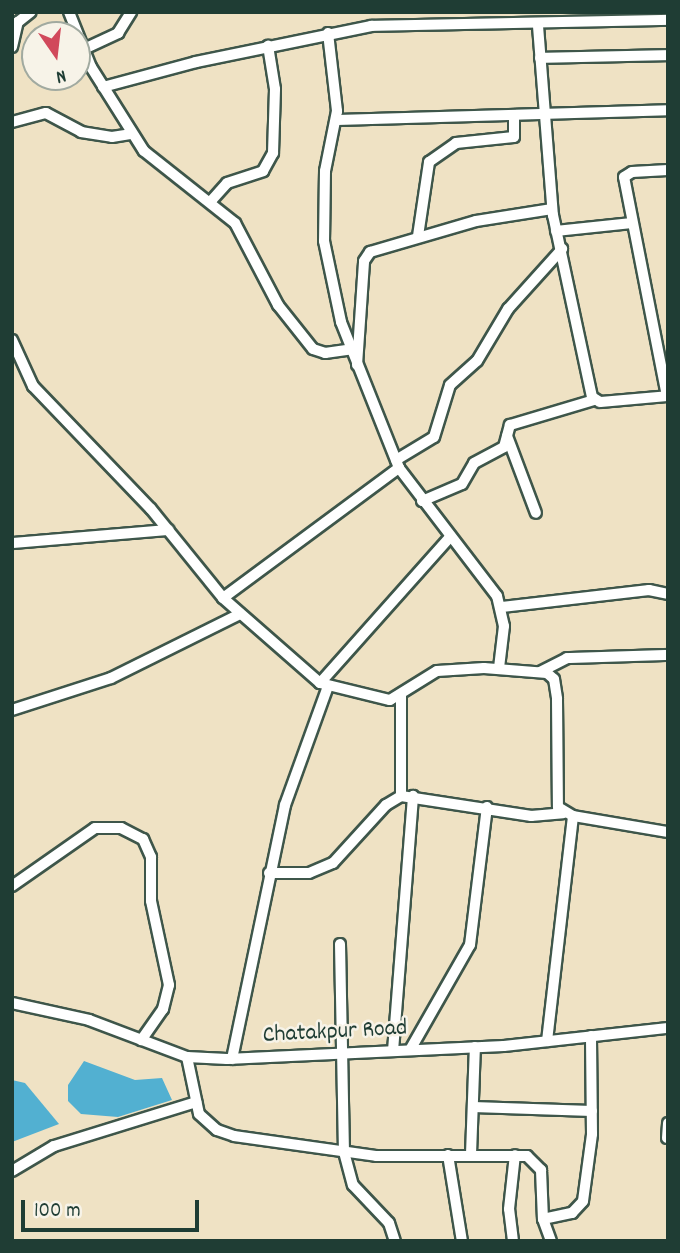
<!DOCTYPE html>
<html>
<head>
<meta charset="utf-8">
<style>
	body { margin:0 }
	#map { position:relative; width:680px; height:1253px; overflow:hidden; background:#efe2c4; font-family:Dekko,sans-serif }
	div>[style] { position:absolute }
	.water>* { inset:0; background:#52b0d1 }
	.roads { filter:drop-shadow(2px 0 #3e564a) drop-shadow(-2px 0 #3e564a) drop-shadow(0 2px #3e564a) drop-shadow(0 -2px #3e564a) }
	.minor>* { height:10px; margin:-5px; padding:0 5px; transform-origin:5px; border-radius:5px; background:#fff }
	span { translate:-50% -50%; white-space:nowrap; text-align:center; line-height:1.15; -webkit-text-stroke:5px #f7f3e8; paint-order:stroke }
	.street-label { font-size:24px; color:#1f3d34 }
	.frame { position:absolute; inset:0; border:14px solid #1f3d34; pointer-events:none }
	.north { position:absolute; left:21px; top:21px; width:70px; height:70px; box-sizing:border-box; background:#f7f3e8; border:2px solid #a1aaa0; border-radius:50%; rotate:166deg; font-size:19px; font-weight:700; line-height:28px; text-align:center; color:#1f3d34 }
	.north::after { content:''; display:block; margin:auto; width:24px; height:32px; background:#d1495b; clip-path:polygon(50% 0,100% 100%,50% 72%,0 100%) }
	.scale { position:absolute; left:21px; top:1200px; width:178px; height:32px; box-sizing:border-box; border:4px solid #1f3d34; border-top:0; padding-left:9px; font-size:21px; line-height:24px; white-space:nowrap; color:#1f3d34; -webkit-text-stroke:5px #f7f3e8; paint-order:stroke }
</style>
</head>
<body>
<div id="map">
	<div class="water">
		<div style="clip-path:polygon(84px 1061px,135px 1080px,162px 1078px,172px 1100px,118px 1117px,81px 1114px,68px 1101px,68px 1085px)"></div>
		<div style="clip-path:polygon(12px 1080px,25px 1083px,59px 1124px,12px 1142px)"></div>
	</div>
	<div class="roads">
		<div class="minor">
			<div style="left:69px;top:12px;width:59px;rotate:68.2deg"></div>
			<div style="left:91px;top:67px;width:99px;rotate:57.8deg"></div>
			<div style="left:144px;top:151px;width:116px;rotate:38.4deg"></div>
			<div style="left:235px;top:223px;width:93px;rotate:62.3deg"></div>
			<div style="left:278px;top:305px;width:56px;rotate:51.5deg"></div>
			<div style="left:313px;top:349px;width:13px;rotate:18deg"></div>
			<div style="left:325px;top:353px;width:27px;rotate:-8deg"></div>
			<div style="left:538px;top:26px;width:190px;rotate:85.5deg"></div>
			<div style="left:553px;top:215px;width:186px;rotate:77.9deg"></div>
			<div style="left:592px;top:397px;width:9px;rotate:32deg"></div>
			<div style="left:600px;top:402px;width:68px;rotate:-5deg"></div>
			<div style="left:328px;top:33px;width:79px;rotate:83.4deg"></div>
			<div style="left:337px;top:111px;width:61px;rotate:101.3deg"></div>
			<div style="left:325px;top:171px;width:70px;rotate:90.8deg"></div>
			<div style="left:324px;top:241px;width:83px;rotate:78.1deg"></div>
			<div style="left:341px;top:322px;width:157px;rotate:68.3deg"></div>
			<div style="left:399px;top:468px;width:161px;rotate:52.6deg"></div>
			<div style="left:497px;top:596px;width:31px;rotate:77deg"></div>
			<div style="left:504px;top:626px;width:42px;rotate:96.8deg"></div>
			<div style="left:12px;top:47px;width:26px;rotate:-77deg"></div>
			<div style="left:18px;top:22px;width:16px;rotate:-38deg"></div>
			<div style="left:84px;top:49px;width:38px;rotate:-25deg"></div>
			<div style="left:118px;top:33px;width:25px;rotate:-58deg"></div>
			<div style="left:540px;top:58px;width:128px;rotate:-1.3deg"></div>
			<div style="left:103px;top:87px;width:96px;rotate:-15deg"></div>
			<div style="left:196px;top:62px;width:179px;rotate:-11.6deg"></div>
			<div style="left:371px;top:26px;width:297px;rotate:-1.2deg"></div>
			<div style="left:337px;top:120px;width:331px;rotate:-1.7deg"></div>
			<div style="left:12px;top:122px;width:35px;rotate:-15deg"></div>
			<div style="left:46px;top:113px;width:40px;rotate:28deg"></div>
			<div style="left:81px;top:132px;width:31px;rotate:9deg"></div>
			<div style="left:112px;top:137px;width:20px;rotate:-9deg"></div>
			<div style="left:211px;top:201px;width:24px;rotate:-48deg"></div>
			<div style="left:227px;top:183px;width:38px;rotate:-18deg"></div>
			<div style="left:263px;top:171px;width:21px;rotate:-61deg"></div>
			<div style="left:273px;top:153px;width:64px;rotate:-88.2deg"></div>
			<div style="left:275px;top:89px;width:44px;rotate:-99.2deg"></div>
			<div style="left:556px;top:231px;width:76px;rotate:-6deg"></div>
			<div style="left:418px;top:236px;width:75px;rotate:-81.5deg"></div>
			<div style="left:429px;top:162px;width:33px;rotate:-35deg"></div>
			<div style="left:456px;top:143px;width:58px;rotate:-5.9deg"></div>
			<div style="left:514px;top:137px;width:21px;rotate:-90deg"></div>
			<div style="left:12px;top:340px;width:51px;rotate:65.5deg"></div>
			<div style="left:33px;top:386px;width:170px;rotate:46.2deg"></div>
			<div style="left:151px;top:509px;width:114px;rotate:51deg"></div>
			<div style="left:223px;top:598px;width:129px;rotate:41.2deg"></div>
			<div style="left:320px;top:683px;width:72px;rotate:13.7deg"></div>
			<div style="left:390px;top:700px;width:55px;rotate:-31.7deg"></div>
			<div style="left:437px;top:671px;width:47px;rotate:-3.7deg"></div>
			<div style="left:484px;top:668px;width:63px;rotate:4.5deg"></div>
			<div style="left:547px;top:673px;width:9px;rotate:41deg"></div>
			<div style="left:554px;top:679px;width:20px;rotate:81deg"></div>
			<div style="left:557px;top:699px;width:108px;rotate:89.5deg"></div>
			<div style="left:558px;top:807px;width:17px;rotate:31deg"></div>
			<div style="left:573px;top:816px;width:96px;rotate:9.6deg"></div>
			<div style="left:357px;top:365px;width:104px;rotate:-86.1deg"></div>
			<div style="left:364px;top:261px;width:11px;rotate:-56deg"></div>
			<div style="left:370px;top:252px;width:110px;rotate:-16.3deg"></div>
			<div style="left:476px;top:221px;width:77px;rotate:-9deg"></div>
			<div style="left:667px;top:396px;width:223px;rotate:-101.1deg"></div>
			<div style="left:624px;top:177px;width:9px;rotate:-32deg"></div>
			<div style="left:632px;top:172px;width:36px;rotate:-3deg"></div>
			<div style="left:507px;top:436px;width:82px;rotate:69.4deg"></div>
			<div style="left:396px;top:460px;width:44px;rotate:-31.2deg"></div>
			<div style="left:434px;top:437px;width:54px;rotate:-72.9deg"></div>
			<div style="left:450px;top:385px;width:36px;rotate:-42deg"></div>
			<div style="left:477px;top:361px;width:61px;rotate:-59.2deg"></div>
			<div style="left:508px;top:309px;width:81px;rotate:-48deg"></div>
			<div style="left:422px;top:501px;width:43px;rotate:-23deg"></div>
			<div style="left:462px;top:484px;width:24px;rotate:-60deg"></div>
			<div style="left:474px;top:463px;width:34px;rotate:-28deg"></div>
			<div style="left:504px;top:447px;width:23px;rotate:-75deg"></div>
			<div style="left:510px;top:425px;width:88px;rotate:-16.6deg"></div>
			<div style="left:12px;top:543px;width:157px;rotate:-4.8deg"></div>
			<div style="left:223px;top:598px;width:219px;rotate:-36.5deg"></div>
			<div style="left:502px;top:607px;width:148px;rotate:-6.6deg"></div>
			<div style="left:649px;top:590px;width:19px;rotate:12deg"></div>
			<div style="left:540px;top:672px;width:30px;rotate:-27deg"></div>
			<div style="left:567px;top:658px;width:101px;rotate:-1.7deg"></div>
			<div style="left:320px;top:683px;width:194px;rotate:-48.3deg"></div>
			<div style="left:401px;top:694px;width:102px;rotate:90deg"></div>
			<div style="left:12px;top:710px;width:104px;rotate:-17.9deg"></div>
			<div style="left:111px;top:678px;width:144px;rotate:-26.4deg"></div>
			<div style="left:269px;top:873px;width:40px"></div>
			<div style="left:309px;top:873px;width:26px;rotate:-23deg"></div>
			<div style="left:333px;top:863px;width:79px;rotate:-47.6deg"></div>
			<div style="left:386px;top:805px;width:17px;rotate:-31deg"></div>
			<div style="left:401px;top:796px;width:132px;rotate:8.7deg"></div>
			<div style="left:531px;top:816px;width:32px;rotate:-5deg"></div>
			<div style="left:12px;top:886px;width:101px;rotate:-34.9deg"></div>
			<div style="left:95px;top:828px;width:26px"></div>
			<div style="left:121px;top:828px;width:25px;rotate:27deg"></div>
			<div style="left:143px;top:839px;width:20px;rotate:66deg"></div>
			<div style="left:151px;top:857px;width:44px;rotate:90deg"></div>
			<div style="left:151px;top:901px;width:86px;rotate:77.9deg"></div>
			<div style="left:169px;top:985px;width:25px;rotate:104deg"></div>
			<div style="left:163px;top:1009px;width:38px;rotate:125deg"></div>
			<div style="left:340px;top:944px;width:208px;rotate:88.9deg"></div>
			<div style="left:344px;top:1152px;width:34px;rotate:75deg"></div>
			<div style="left:353px;top:1185px;width:52px;rotate:46.5deg"></div>
			<div style="left:389px;top:1223px;width:19px;rotate:72deg"></div>
			<div style="left:12px;top:1003px;width:79px;rotate:12.4deg"></div>
			<div style="left:89px;top:1020px;width:105px;rotate:20.7deg"></div>
			<div style="left:187px;top:1057px;width:40px;rotate:2.9deg"></div>
			<div style="left:227px;top:1059px;width:277px;rotate:-2.7deg"></div>
			<div style="left:504px;top:1046px;width:165px;rotate:-6.3deg"></div>
			<div style="left:547px;top:1041px;width:226px;rotate:-83.4deg"></div>
			<div style="left:410px;top:1050px;width:121px;rotate:-60.3deg"></div>
			<div style="left:470px;top:945px;width:139px;rotate:-83deg"></div>
			<div style="left:393px;top:1051px;width:256px;rotate:-85.5deg"></div>
			<div style="left:187px;top:1057px;width:58px;rotate:78.1deg"></div>
			<div style="left:199px;top:1114px;width:24px;rotate:42deg"></div>
			<div style="left:217px;top:1130px;width:18px;rotate:19deg"></div>
			<div style="left:234px;top:1136px;width:143px;rotate:8deg"></div>
			<div style="left:376px;top:1156px;width:151px"></div>
			<div style="left:527px;top:1156px;width:20px;rotate:45deg"></div>
			<div style="left:541px;top:1170px;width:49px;rotate:87.7deg"></div>
			<div style="left:543px;top:1219px;width:23px;rotate:70deg"></div>
			<div style="left:232px;top:1059px;width:259px;rotate:-78.2deg"></div>
			<div style="left:285px;top:805px;width:127px;rotate:-70.1deg"></div>
			<div style="left:473px;top:1107px;width:119px;rotate:1.9deg"></div>
			<div style="left:667px;top:1138px;width:15px;rotate:-86deg"></div>
			<div style="left:471px;top:1154px;width:107px;rotate:-87.9deg"></div>
			<div style="left:448px;top:1155px;width:87px;rotate:80.8deg"></div>
			<div style="left:12px;top:1171px;width:49px;rotate:-30.8deg"></div>
			<div style="left:54px;top:1146px;width:149px;rotate:-17.2deg"></div>
			<div style="left:543px;top:1219px;width:30px;rotate:-12deg"></div>
			<div style="left:572px;top:1213px;width:16px;rotate:-47deg"></div>
			<div style="left:583px;top:1201px;width:68px;rotate:-82.3deg"></div>
			<div style="left:592px;top:1134px;width:98px;rotate:-90.6deg"></div>
			<div style="left:513px;top:1241px;width:32px;rotate:-97deg"></div>
			<div style="left:509px;top:1209px;width:54px;rotate:-83.7deg"></div>
		</div>
	</div>
	<div class="street-label">
		<span style="left:335px;top:1033px;rotate:-3deg">Chatakpur Road</span>
	</div>
	<div class="frame"></div>
	<div class="north">N</div>
	<div class="scale">100 m</div>
</div>
</body>
</html>
